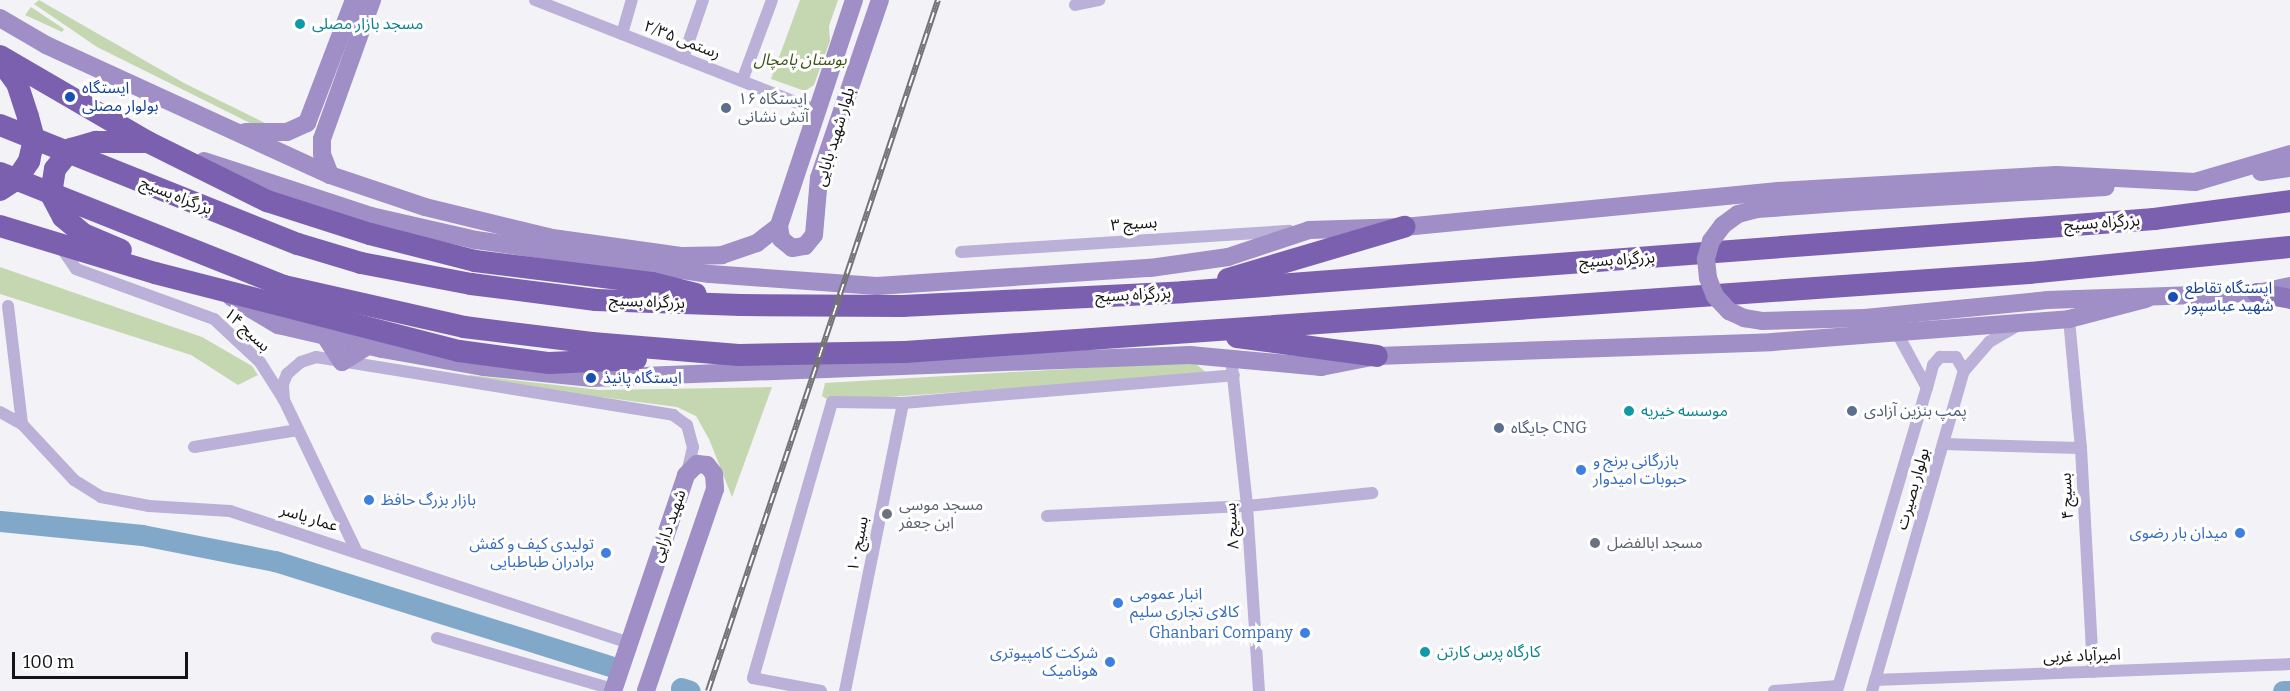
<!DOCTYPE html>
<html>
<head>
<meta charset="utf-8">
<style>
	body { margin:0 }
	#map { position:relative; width:2290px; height:691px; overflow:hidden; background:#f3f3f7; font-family:Bitter,"Noto Sans Arabic",serif }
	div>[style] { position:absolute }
	.green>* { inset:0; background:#c5d7b1 }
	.river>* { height:21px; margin:-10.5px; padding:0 10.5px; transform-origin:10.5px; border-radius:10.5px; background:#81a7c9 }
	.street>* { height:12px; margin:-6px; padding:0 6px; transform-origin:6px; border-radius:6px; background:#bbb0d7 }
	.secondary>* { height:18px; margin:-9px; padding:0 9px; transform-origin:9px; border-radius:9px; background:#a08ec7 }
	.primary>* { height:20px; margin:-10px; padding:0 10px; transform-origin:10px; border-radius:10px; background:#8c76bb }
	.highway>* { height:22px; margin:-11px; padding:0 11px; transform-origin:11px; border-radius:11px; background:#7c60b0 }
	.rail>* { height:6px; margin-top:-3px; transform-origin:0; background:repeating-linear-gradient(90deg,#fff 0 11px,#747477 0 22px); box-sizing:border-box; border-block:2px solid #747477 }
	.secondary-bridge>* { height:18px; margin:-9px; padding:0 9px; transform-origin:9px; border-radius:9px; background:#a08ec7 }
	.highway-bridge>* { height:22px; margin:-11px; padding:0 11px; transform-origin:11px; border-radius:11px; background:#7c60b0 }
	.dots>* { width:16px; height:16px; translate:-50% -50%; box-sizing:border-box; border:3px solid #fff; border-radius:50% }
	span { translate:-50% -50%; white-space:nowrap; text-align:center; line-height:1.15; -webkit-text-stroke:6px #fff; paint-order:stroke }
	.culture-label { font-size:16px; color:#0d838f }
	.left { translate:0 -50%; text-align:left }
	.street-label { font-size:16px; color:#141416 }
	.park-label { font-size:16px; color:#3c5413; font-style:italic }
	.transit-label { font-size:16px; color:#164399 }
	.service-label { font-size:16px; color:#4e5e75 }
	.shop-label { font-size:16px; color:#366cbe }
	.right { translate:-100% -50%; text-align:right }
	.worship-label { font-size:16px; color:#5b616d }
	.scale { position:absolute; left:12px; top:652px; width:176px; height:27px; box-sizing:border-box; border:3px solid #141416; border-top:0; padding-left:8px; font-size:18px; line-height:21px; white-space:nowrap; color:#141416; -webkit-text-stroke:4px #fff; paint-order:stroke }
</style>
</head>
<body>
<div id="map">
	<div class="green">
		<div style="clip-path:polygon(39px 0,184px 83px,273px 127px,266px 131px,97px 47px,34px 4px)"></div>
		<div style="clip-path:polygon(800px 0,838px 0,829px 26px,830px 41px,814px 85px,805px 91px,771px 79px)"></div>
		<div style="clip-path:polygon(31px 7px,64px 29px,62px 32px,25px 15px)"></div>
		<div style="clip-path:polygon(0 267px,202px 337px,252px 366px,258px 375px,238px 385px,191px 355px,0 294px)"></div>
		<div style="clip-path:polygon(1187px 362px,1195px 363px,1209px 375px,830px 401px,822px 396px,825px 383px)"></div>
		<div style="clip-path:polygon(470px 375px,599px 390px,772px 387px,732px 497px,709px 439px,696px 416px,677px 407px,470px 380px)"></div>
	</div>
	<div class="river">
		<div style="left:0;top:521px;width:143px;rotate:5.6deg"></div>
		<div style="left:142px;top:535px;width:136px;rotate:11.1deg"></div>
		<div style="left:275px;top:561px;width:351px;rotate:17.4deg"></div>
		<div style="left:681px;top:688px;width:9px;rotate:18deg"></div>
		<div style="left:2283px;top:691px;width:7px"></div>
	</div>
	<div class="street">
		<div style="left:535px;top:0;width:304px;rotate:21.4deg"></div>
		<div style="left:1075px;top:5px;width:25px;rotate:-12deg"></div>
		<div style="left:622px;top:34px;width:35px;rotate:-74deg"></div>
		<div style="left:683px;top:58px;width:61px;rotate:-71deg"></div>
		<div style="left:742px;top:81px;width:86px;rotate:-69.7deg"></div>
		<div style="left:60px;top:246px;width:28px;rotate:55deg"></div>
		<div style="left:76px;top:269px;width:147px;rotate:19.9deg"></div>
		<div style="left:214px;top:319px;width:63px;rotate:43.1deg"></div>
		<div style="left:260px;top:362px;width:45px;rotate:57.7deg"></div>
		<div style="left:284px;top:400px;width:166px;rotate:64.4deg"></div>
		<div style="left:961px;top:252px;width:329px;rotate:-3.7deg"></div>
		<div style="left:8px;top:306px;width:119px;rotate:83.2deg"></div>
		<div style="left:2069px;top:319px;width:130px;rotate:84.7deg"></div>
		<div style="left:2081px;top:448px;width:224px;rotate:86.9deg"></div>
		<div style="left:1232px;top:367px;width:140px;rotate:83.8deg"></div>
		<div style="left:1247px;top:506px;width:185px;rotate:86.3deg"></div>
		<div style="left:1927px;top:388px;width:24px;rotate:-75deg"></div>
		<div style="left:1933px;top:365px;width:11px;rotate:-49deg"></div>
		<div style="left:1940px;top:357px;width:16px"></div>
		<div style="left:1956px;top:357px;width:16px;rotate:60deg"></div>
		<div style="left:284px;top:400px;width:16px;rotate:-94deg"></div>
		<div style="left:283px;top:384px;width:11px;rotate:-68deg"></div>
		<div style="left:287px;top:374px;width:18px;rotate:-41deg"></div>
		<div style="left:301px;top:362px;width:16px;rotate:-18deg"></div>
		<div style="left:316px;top:357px;width:362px;rotate:9.2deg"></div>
		<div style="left:673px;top:415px;width:17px;rotate:36deg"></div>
		<div style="left:687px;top:425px;width:23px;rotate:75deg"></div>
		<div style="left:693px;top:447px;width:28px;rotate:103deg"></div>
		<div style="left:0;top:412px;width:25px;rotate:29deg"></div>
		<div style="left:22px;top:424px;width:76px;rotate:47.1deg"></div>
		<div style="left:74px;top:480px;width:32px;rotate:32deg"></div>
		<div style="left:101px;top:497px;width:49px;rotate:10.6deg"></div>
		<div style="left:149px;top:506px;width:81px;rotate:3.5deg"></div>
		<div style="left:230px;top:511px;width:419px;rotate:18.3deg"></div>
		<div style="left:1943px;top:444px;width:138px;rotate:1.7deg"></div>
		<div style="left:194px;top:447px;width:105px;rotate:-9.3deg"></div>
		<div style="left:1047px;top:516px;width:200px;rotate:-2.9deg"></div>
		<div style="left:1247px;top:506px;width:126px;rotate:-5.9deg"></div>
		<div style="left:437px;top:638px;width:183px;rotate:16.2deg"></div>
		<div style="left:1875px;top:680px;width:415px;rotate:-2.2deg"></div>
		<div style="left:821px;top:691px;width:69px;rotate:-169.2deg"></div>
		<div style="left:753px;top:678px;width:287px;rotate:-74deg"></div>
		<div style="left:832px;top:402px;width:71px;rotate:0.8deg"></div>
		<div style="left:903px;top:403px;width:332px;rotate:-4.8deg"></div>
		<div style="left:845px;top:691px;width:294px;rotate:-78.6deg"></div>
		<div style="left:1774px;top:691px;width:64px;rotate:-4.5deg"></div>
		<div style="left:1837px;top:691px;width:316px;rotate:-73.5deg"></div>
		<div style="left:1927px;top:388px;width:63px;rotate:-118.6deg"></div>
		<div style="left:1872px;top:691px;width:333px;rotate:-74deg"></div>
		<div style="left:1964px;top:371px;width:38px;rotate:-49deg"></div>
		<div style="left:1989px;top:342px;width:32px;rotate:-30deg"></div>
	</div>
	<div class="secondary">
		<div style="left:854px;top:0;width:238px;rotate:108.4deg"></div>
		<div style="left:779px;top:226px;width:13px;rotate:81deg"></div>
		<div style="left:781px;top:239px;width:14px;rotate:39deg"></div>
		<div style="left:792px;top:248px;width:13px;rotate:-9deg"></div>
		<div style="left:805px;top:246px;width:14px;rotate:-51deg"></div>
		<div style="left:814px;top:235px;width:57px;rotate:-85deg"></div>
		<div style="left:819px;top:178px;width:188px;rotate:-71.1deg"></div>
		<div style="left:0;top:18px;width:53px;rotate:30.4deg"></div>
		<div style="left:46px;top:45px;width:312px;rotate:24.6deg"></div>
		<div style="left:330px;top:175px;width:100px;rotate:18.6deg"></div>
		<div style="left:425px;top:207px;width:127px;rotate:13.7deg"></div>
		<div style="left:245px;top:132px;width:42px"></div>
		<div style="left:287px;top:132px;width:22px;rotate:-24deg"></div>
		<div style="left:307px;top:123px;width:132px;rotate:-69.1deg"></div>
		<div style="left:204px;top:161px;width:176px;rotate:18.2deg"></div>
		<div style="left:371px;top:216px;width:108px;rotate:12.9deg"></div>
		<div style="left:476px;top:240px;width:236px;rotate:8.3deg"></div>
		<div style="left:710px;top:274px;width:167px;rotate:4.1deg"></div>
		<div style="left:877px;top:286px;width:274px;rotate:-3.8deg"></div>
		<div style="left:1150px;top:268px;width:79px;rotate:-8deg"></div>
		<div style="left:1228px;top:257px;width:85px;rotate:-18.4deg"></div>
		<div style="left:1309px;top:230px;width:95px;rotate:-1.8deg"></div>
		<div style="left:1404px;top:227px;width:376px;rotate:-5.5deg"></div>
		<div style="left:1778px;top:191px;width:279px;rotate:-3.3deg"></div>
		<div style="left:2057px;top:175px;width:138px;rotate:2.9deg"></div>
		<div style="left:2195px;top:182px;width:99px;rotate:-16.4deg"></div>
		<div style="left:2261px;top:172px;width:29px;rotate:-8deg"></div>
		<div style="left:330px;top:175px;width:22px;rotate:-111deg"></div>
		<div style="left:322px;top:154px;width:15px;rotate:-90deg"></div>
		<div style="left:322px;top:139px;width:148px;rotate:-70.2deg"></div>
		<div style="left:1853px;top:202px;width:253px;rotate:-3.4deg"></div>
		<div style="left:538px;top:236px;width:146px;rotate:7.9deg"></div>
		<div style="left:683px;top:256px;width:39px;rotate:-1deg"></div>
		<div style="left:722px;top:255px;width:37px;rotate:-19deg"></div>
		<div style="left:757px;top:243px;width:28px;rotate:-38deg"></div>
		<div style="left:231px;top:297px;width:55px;rotate:30.8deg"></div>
		<div style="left:278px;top:325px;width:107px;rotate:13deg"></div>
		<div style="left:382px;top:349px;width:104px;rotate:10deg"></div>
		<div style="left:484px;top:367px;width:108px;rotate:5.9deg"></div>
		<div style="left:591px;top:378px;width:599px;rotate:-2.2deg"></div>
		<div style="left:1190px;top:355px;width:132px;rotate:5.2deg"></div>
		<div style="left:1321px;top:367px;width:57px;rotate:-11.1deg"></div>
		<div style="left:1377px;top:356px;width:395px;rotate:-2deg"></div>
		<div style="left:1772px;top:342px;width:298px;rotate:-4.4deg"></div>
		<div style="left:2069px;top:319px;width:80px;rotate:-14.6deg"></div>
		<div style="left:1865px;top:318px;width:183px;rotate:-5.6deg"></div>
		<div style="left:2047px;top:300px;width:210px;rotate:-1.9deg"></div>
		<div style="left:2257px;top:293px;width:34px;rotate:-12deg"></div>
		<div style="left:325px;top:336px;width:31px;rotate:57deg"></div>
		<div style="left:342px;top:362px;width:31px;rotate:-32deg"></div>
		<div style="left:613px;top:691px;width:228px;rotate:-71.3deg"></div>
		<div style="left:686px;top:475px;width:16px;rotate:-45deg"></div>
		<div style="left:697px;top:464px;width:10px;rotate:6deg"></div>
		<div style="left:707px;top:465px;width:11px;rotate:52deg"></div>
		<div style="left:714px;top:474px;width:15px;rotate:86deg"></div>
		<div style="left:715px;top:489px;width:213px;rotate:108.9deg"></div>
	</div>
	<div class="primary">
		<div style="left:2257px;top:293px;width:34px;rotate:10deg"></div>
	</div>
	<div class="highway">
		<div style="left:0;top:56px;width:171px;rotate:30.2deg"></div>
		<div style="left:148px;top:142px;width:133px;rotate:26.4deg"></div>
		<div style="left:267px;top:201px;width:108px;rotate:17.8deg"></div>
		<div style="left:370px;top:234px;width:108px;rotate:14.4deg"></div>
		<div style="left:475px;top:261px;width:178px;rotate:7.1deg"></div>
		<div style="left:652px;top:283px;width:45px;rotate:14deg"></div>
		<div style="left:0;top:60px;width:29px;rotate:54deg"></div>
		<div style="left:17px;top:83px;width:36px;rotate:72deg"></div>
		<div style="left:0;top:125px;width:321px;rotate:21.8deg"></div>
		<div style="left:298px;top:244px;width:66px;rotate:16.8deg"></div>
		<div style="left:361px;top:263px;width:112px;rotate:10.8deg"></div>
		<div style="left:471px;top:284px;width:126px;rotate:7.3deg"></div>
		<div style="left:596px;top:300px;width:145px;rotate:2deg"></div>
		<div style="left:741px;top:305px;width:161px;rotate:0.4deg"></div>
		<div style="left:902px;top:306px;width:282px;rotate:-2.8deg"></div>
		<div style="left:1184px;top:292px;width:973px;rotate:-4.3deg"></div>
		<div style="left:2154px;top:219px;width:137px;rotate:-7.5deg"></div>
		<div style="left:96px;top:142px;width:51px"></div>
		<div style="left:0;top:173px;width:306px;rotate:21.7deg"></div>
		<div style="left:284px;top:286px;width:185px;rotate:12.8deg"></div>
		<div style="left:464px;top:327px;width:129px;rotate:7.1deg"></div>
		<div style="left:592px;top:343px;width:147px;rotate:4.7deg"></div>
		<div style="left:739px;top:355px;width:166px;rotate:-1deg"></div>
		<div style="left:905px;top:352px;width:1127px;rotate:-4.02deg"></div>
		<div style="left:2029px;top:273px;width:262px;rotate:-5.7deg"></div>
		<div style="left:63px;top:217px;width:26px;rotate:40deg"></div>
		<div style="left:83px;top:234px;width:41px;rotate:22.8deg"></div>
		<div style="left:0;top:226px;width:162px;rotate:16.9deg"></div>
		<div style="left:155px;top:273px;width:314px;rotate:14.4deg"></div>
		<div style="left:459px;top:351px;width:91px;rotate:7.6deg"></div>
		<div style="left:549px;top:363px;width:87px;rotate:-2.6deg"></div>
		<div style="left:1228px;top:279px;width:184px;rotate:-16.5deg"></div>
		<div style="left:1237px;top:337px;width:141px;rotate:7.7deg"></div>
	</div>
	<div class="rail">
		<div style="left:708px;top:691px;width:728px;rotate:-71.59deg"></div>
	</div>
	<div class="secondary-bridge">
		<div style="left:1853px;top:202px;width:96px;rotate:175.8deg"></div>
		<div style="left:1757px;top:209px;width:20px;rotate:165deg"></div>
		<div style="left:1738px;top:214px;width:19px;rotate:144deg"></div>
		<div style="left:1723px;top:225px;width:20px;rotate:127deg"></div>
		<div style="left:1711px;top:241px;width:19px;rotate:106deg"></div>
		<div style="left:1706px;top:259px;width:19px;rotate:84deg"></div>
		<div style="left:1708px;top:278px;width:19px;rotate:69deg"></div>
		<div style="left:1715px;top:296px;width:21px;rotate:47deg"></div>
		<div style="left:1729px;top:311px;width:17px;rotate:25deg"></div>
		<div style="left:1744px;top:318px;width:18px;rotate:9deg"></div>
		<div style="left:1762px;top:321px;width:103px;rotate:-1.7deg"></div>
	</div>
	<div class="highway-bridge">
		<div style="left:0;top:190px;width:20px;rotate:-33deg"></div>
		<div style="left:17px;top:179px;width:22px;rotate:-56deg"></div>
		<div style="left:29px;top:161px;width:23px;rotate:-77deg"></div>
		<div style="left:34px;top:139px;width:23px;rotate:-105deg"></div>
		<div style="left:63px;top:217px;width:26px;rotate:-118deg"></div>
		<div style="left:51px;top:194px;width:25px;rotate:-81deg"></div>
		<div style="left:55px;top:169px;width:26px;rotate:-51deg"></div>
		<div style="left:71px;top:149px;width:26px;rotate:-16deg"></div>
	</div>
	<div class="dots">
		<div style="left:300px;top:24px;background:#0f9aa8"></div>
		<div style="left:70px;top:97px;background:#1a4fb4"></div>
		<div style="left:726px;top:108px;background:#5c6f8a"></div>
		<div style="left:2173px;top:297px;background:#1a4fb4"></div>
		<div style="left:591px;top:378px;background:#1a4fb4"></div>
		<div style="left:1629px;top:411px;background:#0f9aa8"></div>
		<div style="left:1852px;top:411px;background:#5c6f8a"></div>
		<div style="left:1499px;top:428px;background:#5c6f8a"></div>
		<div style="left:1581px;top:470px;background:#3f7fe0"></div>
		<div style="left:369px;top:500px;background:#3f7fe0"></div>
		<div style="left:887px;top:514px;background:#6b7280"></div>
		<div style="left:2240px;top:533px;background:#3f7fe0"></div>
		<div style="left:1595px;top:543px;background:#6b7280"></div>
		<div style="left:606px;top:553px;background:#3f7fe0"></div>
		<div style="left:1118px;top:603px;background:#3f7fe0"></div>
		<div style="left:1305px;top:633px;background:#3f7fe0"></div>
		<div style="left:1425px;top:652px;background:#0f9aa8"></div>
		<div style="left:1110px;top:662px;background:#3f7fe0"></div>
	</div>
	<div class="culture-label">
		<span class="left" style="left:312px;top:24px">مسجد بازار مصلی</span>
		<span class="left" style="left:1641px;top:411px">موسسه خیریه</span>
		<span class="left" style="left:1437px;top:652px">کارگاه پرس کارتن</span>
	</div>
	<div class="street-label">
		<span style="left:682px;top:40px;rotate:21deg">رستمی ۲/۳۵</span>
		<span style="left:835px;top:137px;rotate:-73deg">بلوار شهید بابایی</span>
		<span style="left:176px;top:196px;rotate:22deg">بزرگراه بسیج</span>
		<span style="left:2102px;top:223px;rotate:-4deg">بزرگراه بسیج</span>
		<span style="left:1134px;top:224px;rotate:-4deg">بسیج ۳</span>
		<span style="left:1617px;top:260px;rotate:-4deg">بزرگراه بسیج</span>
		<span style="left:1133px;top:295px;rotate:-3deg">بزرگراه بسیج</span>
		<span style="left:647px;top:302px;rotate:2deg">بزرگراه بسیج</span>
		<span style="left:247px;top:330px;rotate:43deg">بسیج ۱۴</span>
		<span style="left:1913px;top:489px;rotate:-74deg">بولوار بصیرت</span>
		<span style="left:2067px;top:496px;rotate:-93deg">بسیج ۴</span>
		<span style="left:309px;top:518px;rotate:17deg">عمار یاسر</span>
		<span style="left:669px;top:526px;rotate:-71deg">شهید دارایی</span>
		<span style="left:1232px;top:526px;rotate:-94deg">بسیج ۸</span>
		<span style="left:858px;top:544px;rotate:-79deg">بسیج ۱۰</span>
		<span style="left:2082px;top:656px;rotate:-2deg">امیرآباد غربی</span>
	</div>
	<div class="park-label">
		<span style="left:800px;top:60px">بوستان پامچال</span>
	</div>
	<div class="transit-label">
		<span class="left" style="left:82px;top:97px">ایستگاه<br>بولوار مصلی</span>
		<span class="left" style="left:2185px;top:297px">ایستگاه تقاطع<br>شهید عباسپور</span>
		<span class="left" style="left:603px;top:378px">ایستگاه پانیذ</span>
	</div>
	<div class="service-label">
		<span class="left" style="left:738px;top:108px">ایستگاه ۱۶<br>آتش نشانی</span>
		<span class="left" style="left:1864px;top:411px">پمپ بنزین آزادی</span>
		<span class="left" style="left:1511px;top:428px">جایگاه CNG</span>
	</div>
	<div class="shop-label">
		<span class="left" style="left:1593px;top:470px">بازرگانی برنج و<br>حبوبات امیدوار</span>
		<span class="left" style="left:381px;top:500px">بازار بزرگ حافظ</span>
		<span class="right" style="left:2228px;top:533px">میدان بار رضوی</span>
		<span class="right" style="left:594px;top:553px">تولیدی کیف و کفش<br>برادران طباطبایی</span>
		<span class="left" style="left:1130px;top:603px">انبار عمومی<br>کالای تجاری سلیم</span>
		<span class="right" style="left:1293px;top:633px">Ghanbari Company</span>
		<span class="right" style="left:1098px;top:662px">شرکت کامپیوتری<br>هونامیک</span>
	</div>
	<div class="worship-label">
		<span class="left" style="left:899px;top:514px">مسجد موسی<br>ابن جعفر</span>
		<span class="left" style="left:1607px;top:543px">مسجد ابالفضل</span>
	</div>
	<div class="scale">100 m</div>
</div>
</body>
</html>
